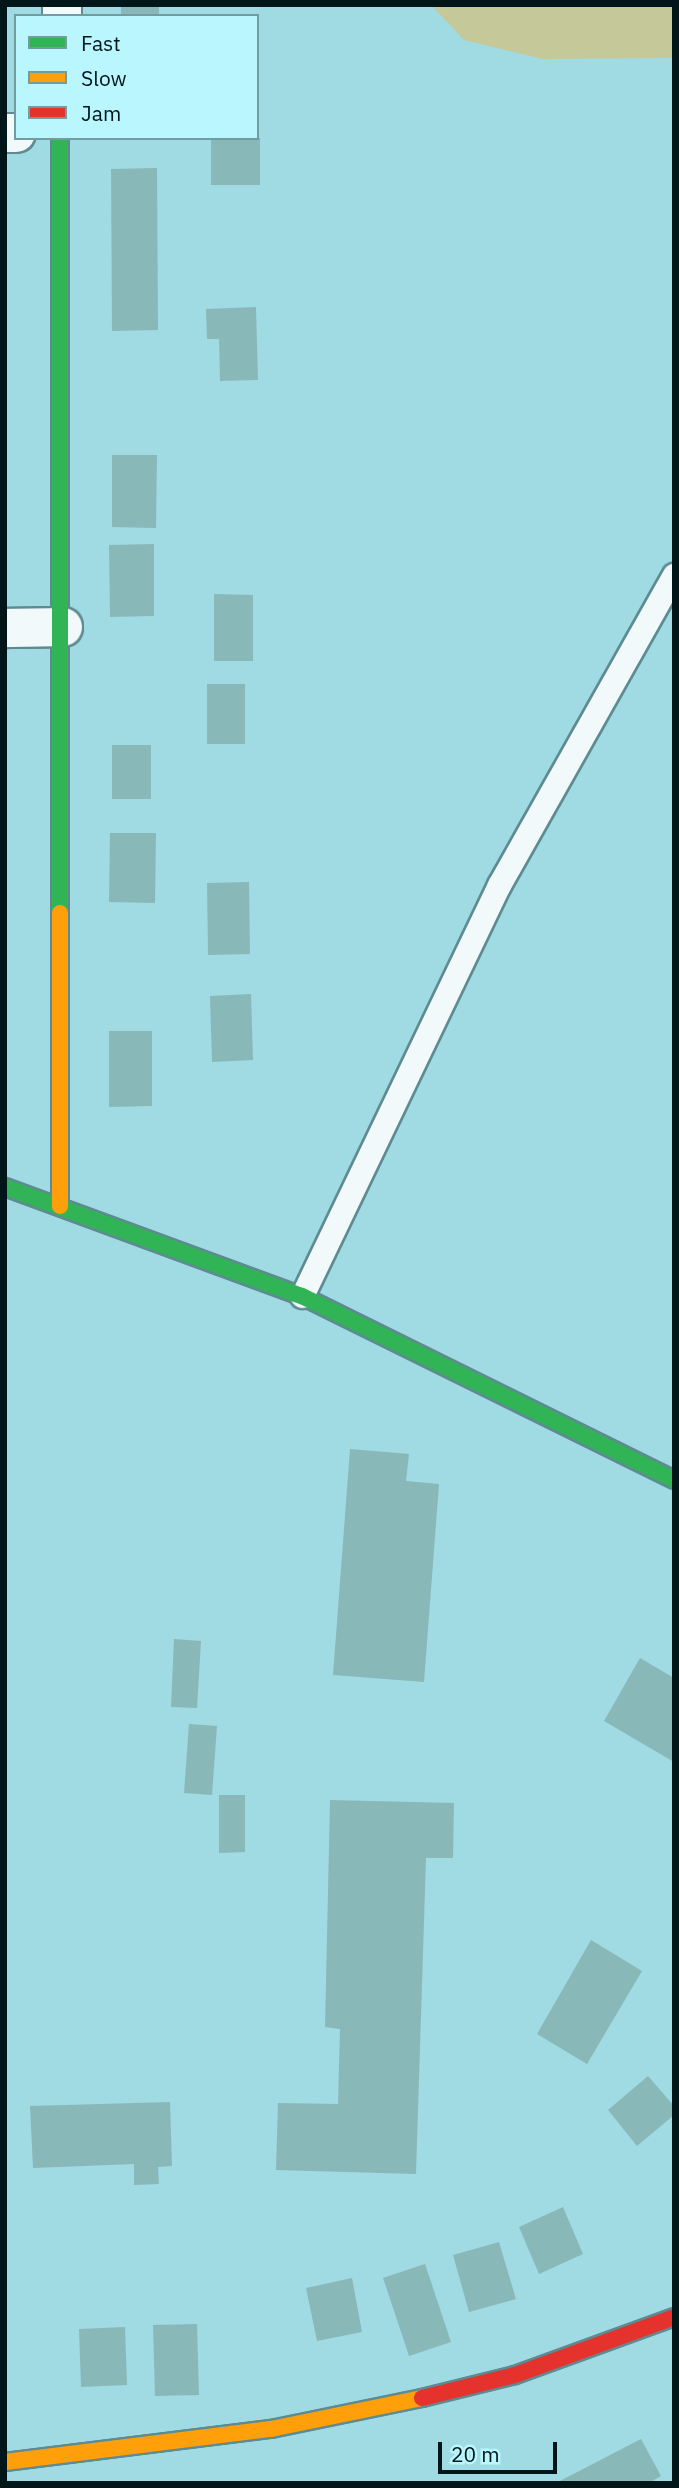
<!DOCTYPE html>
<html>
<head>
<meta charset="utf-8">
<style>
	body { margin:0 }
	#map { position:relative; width:679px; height:2488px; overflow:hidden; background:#a0dae2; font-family:"IBM Plex Sans",sans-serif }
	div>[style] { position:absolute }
	.green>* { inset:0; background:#c5c999 }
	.building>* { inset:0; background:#89b8b9 }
	.roads { filter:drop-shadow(2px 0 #5d8b91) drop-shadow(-2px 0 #5d8b91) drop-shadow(0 2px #5d8b91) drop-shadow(0 -2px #5d8b91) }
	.lane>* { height:23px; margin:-11.5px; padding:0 11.5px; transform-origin:11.5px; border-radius:11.5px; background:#f1f9fb }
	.street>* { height:38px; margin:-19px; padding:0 19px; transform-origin:19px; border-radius:19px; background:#f1f9fb }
	.fast>* { height:16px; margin:-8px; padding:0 8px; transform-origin:8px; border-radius:8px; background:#30b455 }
	.slow>* { height:16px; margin:-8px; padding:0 8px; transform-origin:8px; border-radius:8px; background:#ff9f0a }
	.jam>* { height:16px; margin:-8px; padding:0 8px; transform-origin:8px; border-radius:8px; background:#e5322d }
	span { translate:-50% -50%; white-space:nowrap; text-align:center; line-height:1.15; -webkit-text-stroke:5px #baf6fd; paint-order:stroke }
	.frame { position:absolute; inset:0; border:7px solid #011619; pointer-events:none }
	.legend { position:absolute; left:14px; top:14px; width:245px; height:126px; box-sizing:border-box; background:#baf6fd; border:2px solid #709ca2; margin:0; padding:9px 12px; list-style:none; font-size:21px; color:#011619 }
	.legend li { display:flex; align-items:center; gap:14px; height:35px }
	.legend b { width:35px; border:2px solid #709ca2 }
	.scale { position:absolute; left:438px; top:2442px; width:119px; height:32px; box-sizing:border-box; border:4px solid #011619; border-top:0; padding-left:9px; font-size:21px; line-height:24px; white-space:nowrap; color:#011619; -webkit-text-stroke:5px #baf6fd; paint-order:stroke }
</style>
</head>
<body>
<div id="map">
	<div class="green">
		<div style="clip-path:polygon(431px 5px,674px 5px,674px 58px,542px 59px,464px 40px)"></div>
	</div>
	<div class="building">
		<div style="clip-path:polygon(121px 5px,159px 5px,159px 16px,121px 16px)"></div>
		<div style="clip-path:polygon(211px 138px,260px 138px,260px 185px,211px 185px)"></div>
		<div style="clip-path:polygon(157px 168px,158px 330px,112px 331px,111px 169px)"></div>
		<div style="clip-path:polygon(256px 307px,258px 380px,220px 381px,219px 339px,207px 339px,206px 309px)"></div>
		<div style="clip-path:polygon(112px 455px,157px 455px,156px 528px,112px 527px)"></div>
		<div style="clip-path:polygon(154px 544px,154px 616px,110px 617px,109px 545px)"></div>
		<div style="clip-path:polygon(214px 594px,253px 595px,253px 661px,214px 661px)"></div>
		<div style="clip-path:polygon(207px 684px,245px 684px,245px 744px,207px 744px)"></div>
		<div style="clip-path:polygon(112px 745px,151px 745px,151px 799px,112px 799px)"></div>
		<div style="clip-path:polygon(110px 833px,156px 833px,155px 903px,109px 902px)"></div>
		<div style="clip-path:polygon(249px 882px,250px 954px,208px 955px,207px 883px)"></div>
		<div style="clip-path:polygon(251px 994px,253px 1060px,212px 1062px,210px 996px)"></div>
		<div style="clip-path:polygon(109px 1031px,152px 1031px,152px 1106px,109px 1107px)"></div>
		<div style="clip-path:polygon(350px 1449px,409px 1454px,406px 1481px,439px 1484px,424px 1682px,333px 1675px)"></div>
		<div style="clip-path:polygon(174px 1639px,201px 1641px,197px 1708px,171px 1707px)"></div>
		<div style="clip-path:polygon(640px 1658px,674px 1678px,674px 1762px,604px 1721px)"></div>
		<div style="clip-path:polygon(189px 1724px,217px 1726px,212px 1795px,184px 1793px)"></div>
		<div style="clip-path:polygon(219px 1795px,245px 1795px,245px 1852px,219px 1853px)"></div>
		<div style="clip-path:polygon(330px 1800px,454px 1803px,453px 1858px,426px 1858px,416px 2174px,276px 2170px,278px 2103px,338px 2104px,340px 2029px,325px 2027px)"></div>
		<div style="clip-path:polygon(591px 1940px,642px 1971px,587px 2064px,537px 2034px)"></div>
		<div style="clip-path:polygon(648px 2076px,674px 2106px,674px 2115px,637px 2146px,608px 2110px)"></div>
		<div style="clip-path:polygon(170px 2102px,172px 2166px,158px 2167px,159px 2184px,134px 2185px,134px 2164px,33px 2168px,30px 2106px)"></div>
		<div style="clip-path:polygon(563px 2207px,583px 2254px,539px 2274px,519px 2227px)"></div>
		<div style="clip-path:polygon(499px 2242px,516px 2299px,469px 2312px,453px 2255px)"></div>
		<div style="clip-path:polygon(425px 2264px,451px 2342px,409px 2356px,383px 2278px)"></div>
		<div style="clip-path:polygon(352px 2278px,362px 2332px,317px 2341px,306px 2288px)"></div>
		<div style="clip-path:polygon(197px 2324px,199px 2395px,155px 2396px,153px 2325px)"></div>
		<div style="clip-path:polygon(125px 2327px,127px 2385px,81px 2387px,79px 2329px)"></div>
		<div style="clip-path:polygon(641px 2439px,661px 2476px,649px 2483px,556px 2483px)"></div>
	</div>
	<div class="roads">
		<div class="lane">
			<div style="left:302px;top:1296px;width:456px;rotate:-64.4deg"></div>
			<div style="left:499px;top:885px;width:356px;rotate:-60.6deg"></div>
		</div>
		<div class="street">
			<div style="left:62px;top:16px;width:11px;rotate:-90deg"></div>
			<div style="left:5px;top:133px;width:11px"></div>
			<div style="left:5px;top:628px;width:58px;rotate:-1deg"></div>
		</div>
		<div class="fast">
			<div style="left:60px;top:138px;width:775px;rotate:90deg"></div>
			<div style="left:5px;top:1187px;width:316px;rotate:20.2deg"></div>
			<div style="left:302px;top:1296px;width:415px;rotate:26.3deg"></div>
		</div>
		<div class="slow">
			<div style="left:60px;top:913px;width:293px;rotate:90deg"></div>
			<div style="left:5px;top:2462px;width:268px;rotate:-7.1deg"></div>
			<div style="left:271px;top:2429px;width:154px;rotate:-11.6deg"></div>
		</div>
		<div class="jam">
			<div style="left:422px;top:2398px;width:96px;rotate:-13.9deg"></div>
			<div style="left:515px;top:2375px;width:169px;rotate:-20deg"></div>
		</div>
	</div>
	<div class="frame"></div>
	<ul class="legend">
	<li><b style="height:9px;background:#30b455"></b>Fast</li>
	<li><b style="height:9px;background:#ff9f0a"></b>Slow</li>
	<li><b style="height:9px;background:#e5322d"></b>Jam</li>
	</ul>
	<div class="scale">20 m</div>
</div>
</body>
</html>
